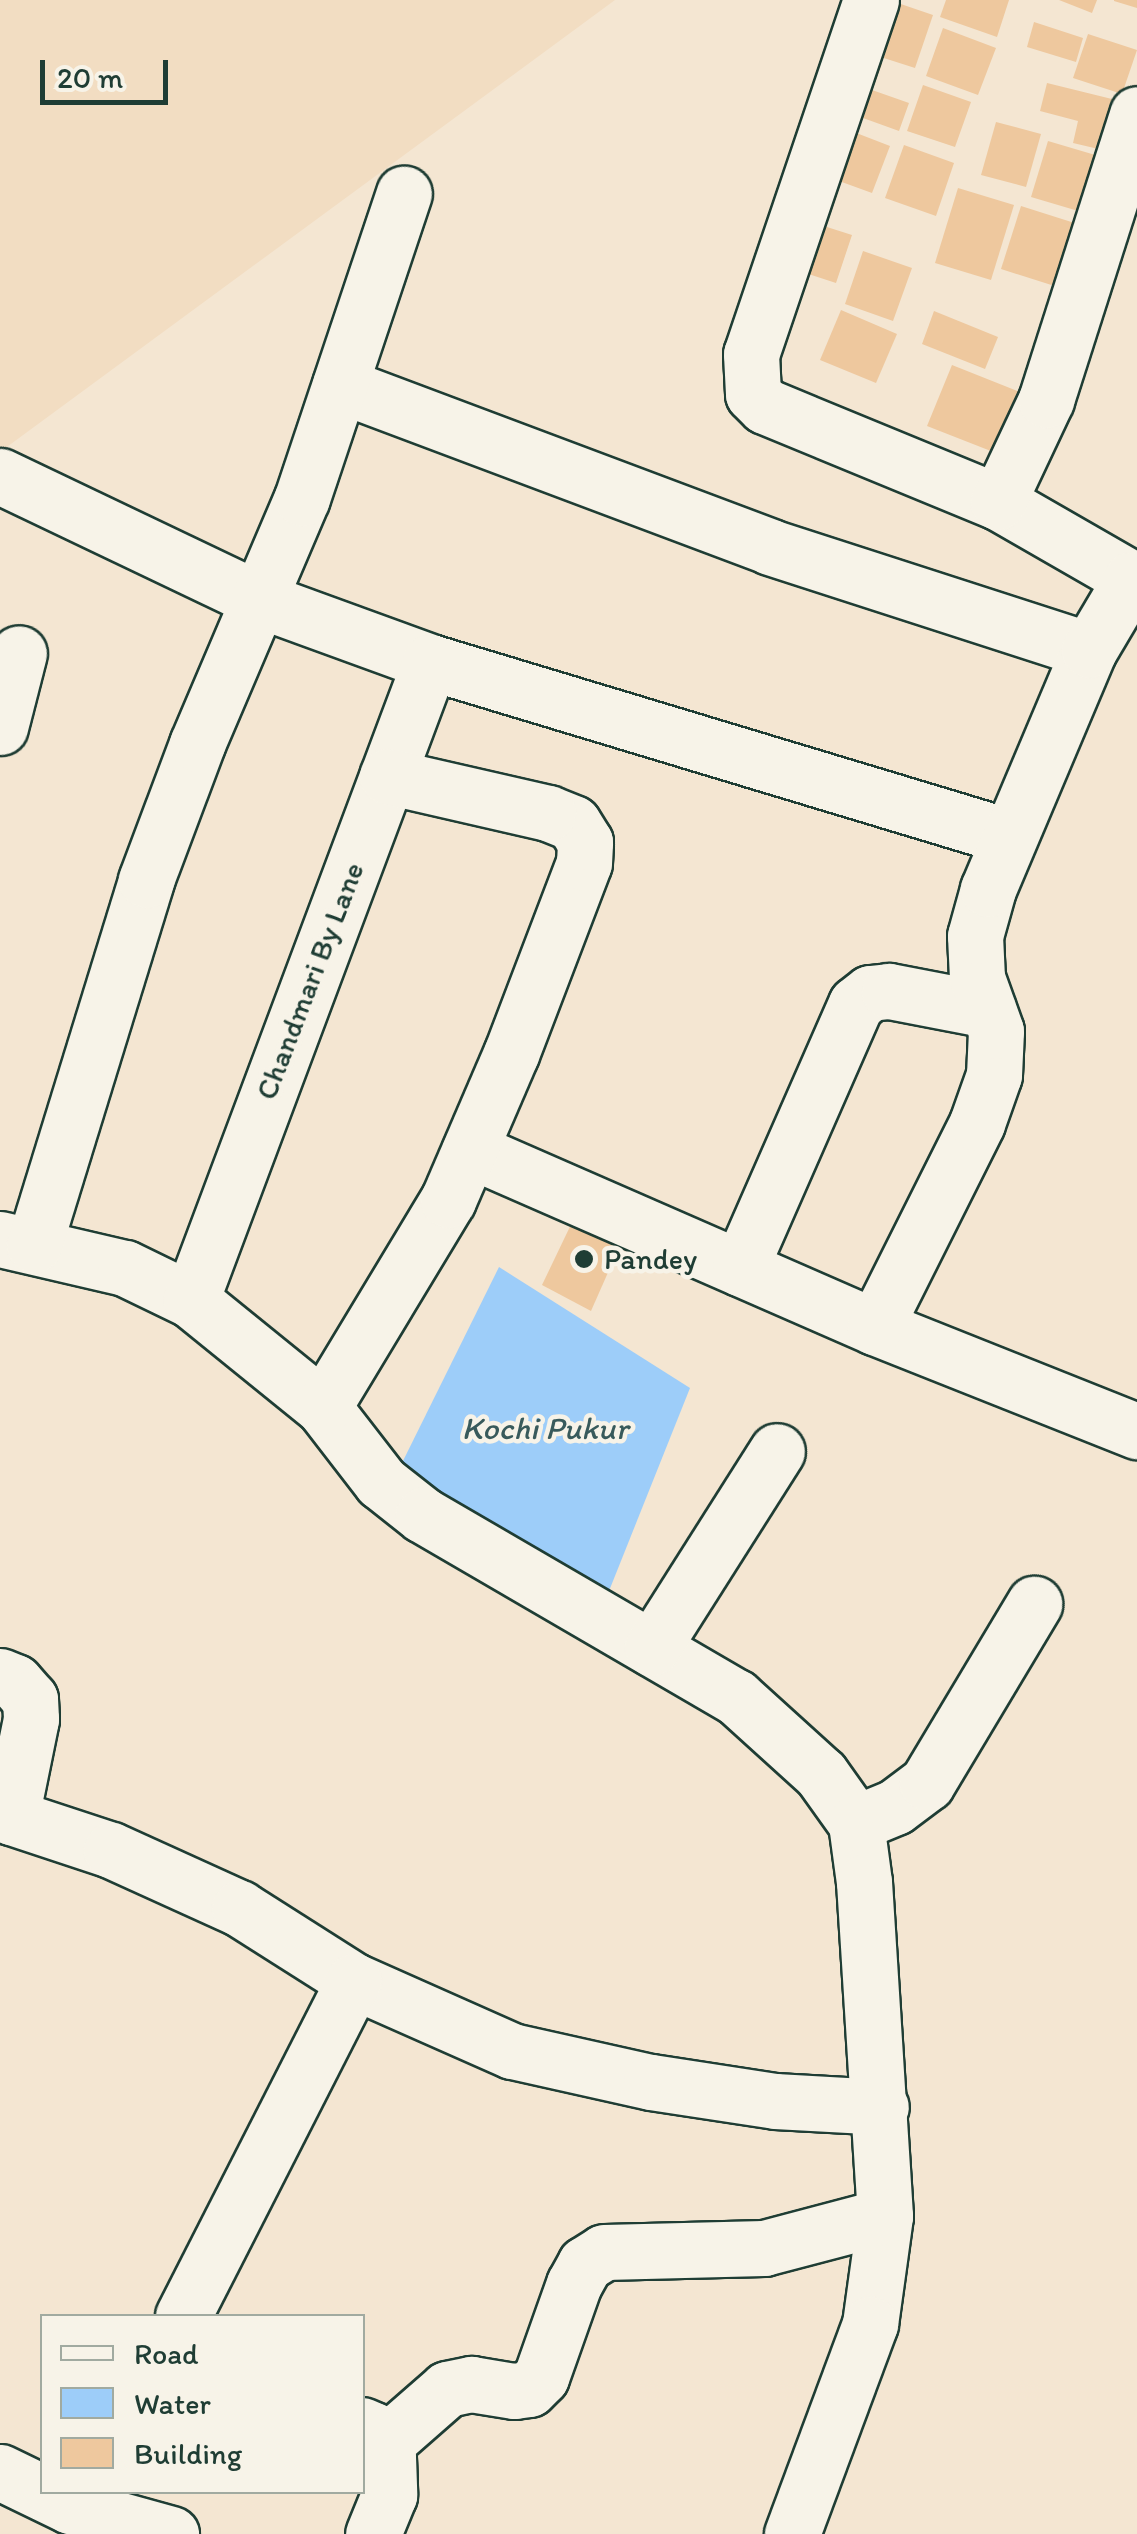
<!DOCTYPE html>
<html>
<head>
<meta charset="utf-8">
<style>
	body { margin:0 }
	#map { position:relative; width:1137px; height:2534px; overflow:hidden; background:#f4e6d2; font-family:Itim,sans-serif }
	div>[style] { position:absolute }
	.built>* { inset:0; background:#f2ddc2 }
	.water>* { inset:0; background:#9dcdf9 }
	.building>* { inset:0; background:#eec89e }
	.roads { filter:drop-shadow(2px 0 #1f3d34) drop-shadow(-2px 0 #1f3d34) drop-shadow(0 2px #1f3d34) drop-shadow(0 -2px #1f3d34) }
	.minor>* { height:55px; margin:-27.5px; padding:0 27.5px; transform-origin:27.5px; border-radius:27.5px; background:#f7f3e8 }
	.dots>* { width:28px; height:28px; translate:-50% -50%; box-sizing:border-box; border:5px solid #f7f3e8; border-radius:50% }
	span { translate:-50% -50%; white-space:nowrap; text-align:center; line-height:1.15; -webkit-text-stroke:9px #f7f3e8; paint-order:stroke }
	.street-label { font-size:30px; color:#1f3d34 }
	.poi-label { font-size:30px; color:#1f3d34 }
	.left { translate:0 -50%; text-align:left }
	.water-label { font-size:32px; color:#385a5b; font-style:italic }
	.legend { position:absolute; left:40px; top:2314px; width:325px; height:180px; box-sizing:border-box; background:#f7f3e8; border:2px solid #a1aaa0; margin:0; padding:12px 18px; list-style:none; font-size:30px; color:#1f3d34 }
	.legend li { display:flex; align-items:center; gap:20px; height:50px }
	.legend b { width:50px; border:2px solid #a1aaa0 }
	.scale { position:absolute; left:40px; top:60px; width:128px; height:45px; box-sizing:border-box; border:5px solid #1f3d34; border-top:0; padding-left:12px; font-size:30px; line-height:35px; white-space:nowrap; color:#1f3d34; -webkit-text-stroke:8px #f7f3e8; paint-order:stroke }
</style>
</head>
<body>
<div id="map">
	<div class="built">
		<div style="clip-path:polygon(0 0,615px 0,0 452px)"></div>
	</div>
	<div class="water">
		<div style="clip-path:polygon(499px 1267px,690px 1388px,609px 1591px,398px 1471px)"></div>
	</div>
	<div class="building">
		<div style="clip-path:polygon(889px 0,933px 15px,915px 68px,865px 52px)"></div>
		<div style="clip-path:polygon(946px 0,1009px 0,997px 37px,940px 17px)"></div>
		<div style="clip-path:polygon(1059px 0,1097px 0,1092px 13px)"></div>
		<div style="clip-path:polygon(1137px 0,1137px 8px,1114px 1px,1114px 0)"></div>
		<div style="clip-path:polygon(1034px 22px,1083px 38px,1076px 62px,1027px 47px)"></div>
		<div style="clip-path:polygon(943px 28px,996px 48px,978px 95px,926px 76px)"></div>
		<div style="clip-path:polygon(1088px 34px,1137px 50px,1122px 94px,1073px 78px)"></div>
		<div style="clip-path:polygon(860px 57px,882px 64px,872px 90px,909px 103px,899px 131px,863px 118px,866px 110px,844px 102px)"></div>
		<div style="clip-path:polygon(1047px 83px,1120px 101px,1107px 151px,1073px 143px,1078px 121px,1040px 111px)"></div>
		<div style="clip-path:polygon(923px 85px,971px 102px,955px 147px,907px 131px)"></div>
		<div style="clip-path:polygon(996px 122px,1041px 134px,1026px 187px,981px 175px)"></div>
		<div style="clip-path:polygon(846px 129px,890px 146px,872px 193px,828px 177px)"></div>
		<div style="clip-path:polygon(1048px 141px,1102px 157px,1085px 213px,1031px 197px)"></div>
		<div style="clip-path:polygon(904px 145px,954px 163px,936px 216px,885px 198px)"></div>
		<div style="clip-path:polygon(958px 188px,1014px 205px,991px 280px,935px 263px)"></div>
		<div style="clip-path:polygon(1021px 206px,1084px 226px,1064px 289px,1001px 269px)"></div>
		<div style="clip-path:polygon(805px 220px,852px 235px,836px 283px,790px 268px)"></div>
		<div style="clip-path:polygon(863px 251px,912px 268px,893px 321px,845px 304px)"></div>
		<div style="clip-path:polygon(841px 310px,897px 334px,876px 383px,820px 360px)"></div>
		<div style="clip-path:polygon(934px 311px,998px 337px,985px 369px,922px 344px)"></div>
		<div style="clip-path:polygon(952px 365px,1025px 394px,1001px 455px,927px 426px)"></div>
		<div style="clip-path:polygon(577px 1212px,625px 1234px,591px 1311px,542px 1285px)"></div>
	</div>
	<div class="roads">
		<div class="minor">
			<div style="left:871px;top:0;width:374px;rotate:108.7deg"></div>
			<div style="left:751px;top:354px;width:40px;rotate:87.1deg"></div>
			<div style="left:753px;top:394px;width:17px;rotate:45deg"></div>
			<div style="left:765px;top:406px;width:252px;rotate:22.4deg"></div>
			<div style="left:998px;top:502px;width:160px;rotate:29.9deg"></div>
			<div style="left:340px;top:385px;width:460px;rotate:20.6deg"></div>
			<div style="left:770px;top:547px;width:335px;rotate:17.9deg"></div>
			<div style="left:0;top:476px;width:288px;rotate:25.5deg"></div>
			<div style="left:260px;top:600px;width:181px;rotate:20deg"></div>
			<div style="left:430px;top:662px;width:603px;rotate:16.78deg"></div>
			<div style="left:998px;top:502px;width:113px;rotate:-64.8deg"></div>
			<div style="left:1046px;top:400px;width:300px;rotate:-72.3deg"></div>
			<div style="left:0;top:727px;width:76px;rotate:-75.6deg"></div>
			<div style="left:470px;top:1150px;width:442px;rotate:23.6deg"></div>
			<div style="left:875px;top:1327px;width:282px;rotate:21.7deg"></div>
			<div style="left:0;top:1239px;width:128px;rotate:13.1deg"></div>
			<div style="left:125px;top:1268px;width:73px;rotate:25.9deg"></div>
			<div style="left:191px;top:1300px;width:170px;rotate:39deg"></div>
			<div style="left:323px;top:1407px;width:95px;rotate:52.3deg"></div>
			<div style="left:381px;top:1482px;width:53px;rotate:38.2deg"></div>
			<div style="left:423px;top:1515px;width:362px;rotate:30.2deg"></div>
			<div style="left:736px;top:1697px;width:115px;rotate:42.2deg"></div>
			<div style="left:821px;top:1774px;width:60px;rotate:54.5deg"></div>
			<div style="left:856px;top:1823px;width:60px;rotate:82.3deg"></div>
			<div style="left:864px;top:1882px;width:335px;rotate:86.4deg"></div>
			<div style="left:885px;top:2216px;width:109px;rotate:97.9deg"></div>
			<div style="left:870px;top:2324px;width:224px;rotate:110.4deg"></div>
			<div style="left:34px;top:1245px;width:382px;rotate:-72.9deg"></div>
			<div style="left:146px;top:880px;width:145px;rotate:-69.4deg"></div>
			<div style="left:197px;top:744px;width:267px;rotate:-66.9deg"></div>
			<div style="left:302px;top:498px;width:321px;rotate:-71.5deg"></div>
			<div style="left:740px;top:1268px;width:288px;rotate:-66.3deg"></div>
			<div style="left:856px;top:1004px;width:18px;rotate:-38deg"></div>
			<div style="left:870px;top:993px;width:19px;rotate:-6deg"></div>
			<div style="left:889px;top:991px;width:101px;rotate:10.9deg"></div>
			<div style="left:191px;top:1300px;width:681px;rotate:-69.46deg"></div>
			<div style="left:875px;top:1327px;width:228px;rotate:-63.4deg"></div>
			<div style="left:977px;top:1123px;width:51px;rotate:-70.5deg"></div>
			<div style="left:994px;top:1075px;width:44px;rotate:-87.4deg"></div>
			<div style="left:996px;top:1031px;width:56px;rotate:-109.7deg"></div>
			<div style="left:977px;top:978px;width:42px;rotate:-92.7deg"></div>
			<div style="left:975px;top:936px;width:49px;rotate:-74.5deg"></div>
			<div style="left:988px;top:889px;width:259px;rotate:-67.1deg"></div>
			<div style="left:1089px;top:650px;width:82px;rotate:-59.4deg"></div>
			<div style="left:323px;top:1407px;width:242px;rotate:-58.9deg"></div>
			<div style="left:448px;top:1200px;width:159px;rotate:-66.7deg"></div>
			<div style="left:511px;top:1054px;width:204px;rotate:-69.1deg"></div>
			<div style="left:584px;top:863px;width:21px;rotate:-87deg"></div>
			<div style="left:585px;top:842px;width:22px;rotate:-122deg"></div>
			<div style="left:573px;top:823px;width:27px;rotate:-158deg"></div>
			<div style="left:548px;top:813px;width:165px;rotate:-167.1deg"></div>
			<div style="left:652px;top:1648px;width:233px;rotate:-57.6deg"></div>
			<div style="left:0;top:1676px;width:16px;rotate:22deg"></div>
			<div style="left:15px;top:1682px;width:23px;rotate:49deg"></div>
			<div style="left:30px;top:1699px;width:20px;rotate:87deg"></div>
			<div style="left:31px;top:1719px;width:100px;rotate:101.5deg"></div>
			<div style="left:11px;top:1817px;width:105px;rotate:18.3deg"></div>
			<div style="left:111px;top:1850px;width:141px;rotate:24.4deg"></div>
			<div style="left:239px;top:1908px;width:136px;rotate:32.4deg"></div>
			<div style="left:354px;top:1981px;width:173px;rotate:23.9deg"></div>
			<div style="left:512px;top:2051px;width:142px;rotate:12.6deg"></div>
			<div style="left:651px;top:2082px;width:125px;rotate:8.7deg"></div>
			<div style="left:775px;top:2101px;width:106px;rotate:3.2deg"></div>
			<div style="left:856px;top:1823px;width:42px;rotate:-22.3deg"></div>
			<div style="left:895px;top:1807px;width:40px;rotate:-37deg"></div>
			<div style="left:927px;top:1783px;width:209px;rotate:-59.1deg"></div>
			<div style="left:183px;top:2316px;width:376px;rotate:-63deg"></div>
			<div style="left:362px;top:2425px;width:12px;rotate:24deg"></div>
			<div style="left:373px;top:2430px;width:31px;rotate:61deg"></div>
			<div style="left:388px;top:2457px;width:38px;rotate:88deg"></div>
			<div style="left:389px;top:2495px;width:42px;rotate:112.3deg"></div>
			<div style="left:382px;top:2446px;width:86px;rotate:-41.2deg"></div>
			<div style="left:447px;top:2389px;width:25px;rotate:-12deg"></div>
			<div style="left:471px;top:2384px;width:44px;rotate:9.2deg"></div>
			<div style="left:514px;top:2391px;width:15px;rotate:-8deg"></div>
			<div style="left:529px;top:2389px;width:17px;rotate:-45deg"></div>
			<div style="left:541px;top:2377px;width:99px;rotate:-70.5deg"></div>
			<div style="left:574px;top:2284px;width:23px;rotate:-61deg"></div>
			<div style="left:585px;top:2264px;width:22px;rotate:-32deg"></div>
			<div style="left:604px;top:2252px;width:160px;rotate:-1.4deg"></div>
			<div style="left:764px;top:2248px;width:125px;rotate:-14.8deg"></div>
			<div style="left:0;top:2472px;width:78px;rotate:25.9deg"></div>
			<div style="left:70px;top:2506px;width:105px;rotate:15.5deg"></div>
		</div>
	</div>
	<div class="dots">
		<div style="left:584px;top:1259px;background:#1f3d34"></div>
	</div>
	<div class="street-label">
		<span style="left:310px;top:981px;rotate:-69deg">Chandmari By Lane</span>
	</div>
	<div class="poi-label">
		<span class="left" style="left:604px;top:1259px">Pandey</span>
	</div>
	<div class="water-label">
		<span style="left:545px;top:1428px">Kochi Pukur</span>
	</div>
	<ul class="legend">
	<li><b style="height:12px;background:#f7f3e8"></b>Road</li>
	<li><b style="height:28px;background:#9dcdf9"></b>Water</li>
	<li><b style="height:28px;background:#eec89e"></b>Building</li>
	</ul>
	<div class="scale">20 m</div>
</div>
</body>
</html>
